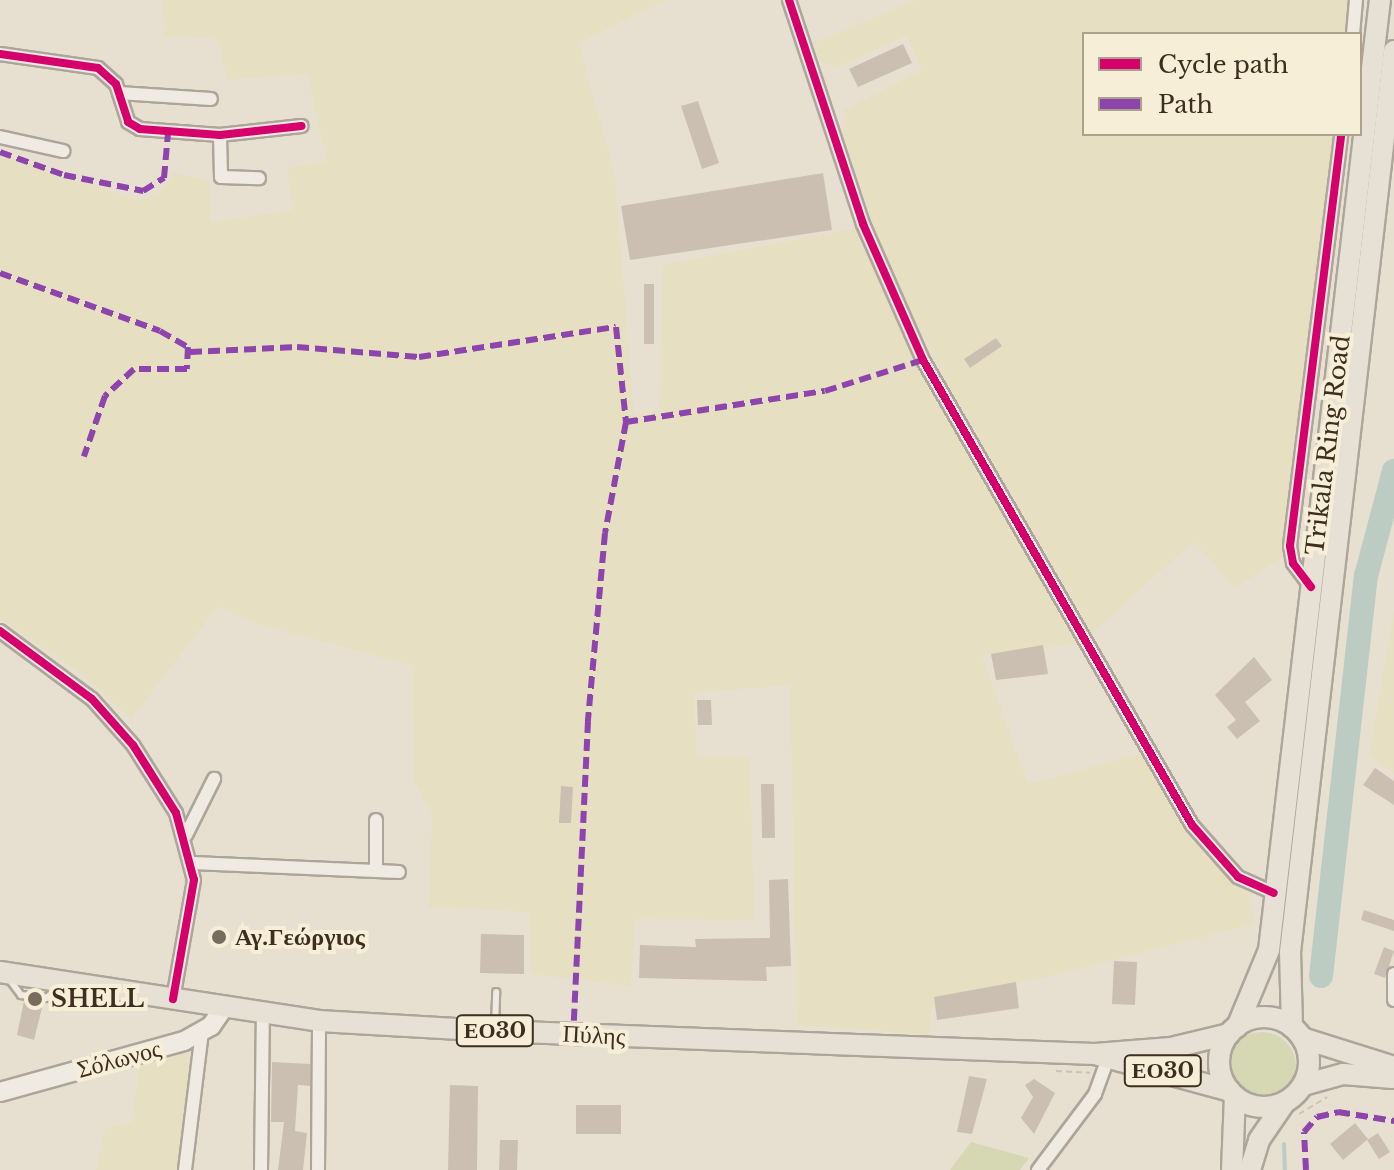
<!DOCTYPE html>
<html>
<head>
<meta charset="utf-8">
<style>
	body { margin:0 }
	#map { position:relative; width:1394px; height:1170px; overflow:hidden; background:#e7e0d1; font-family:"Libre Baskerville",serif }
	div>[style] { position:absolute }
	.farmland>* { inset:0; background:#e6dfc2 }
	.green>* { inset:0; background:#d6d7b3 }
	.round { border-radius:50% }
	.stream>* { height:4px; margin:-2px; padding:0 2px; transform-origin:2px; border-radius:2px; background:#bcccc2 }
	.river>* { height:24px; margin:-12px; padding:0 12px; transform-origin:12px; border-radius:12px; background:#bcccc2 }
	.building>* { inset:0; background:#cbbfb2 }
	.path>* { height:2px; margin-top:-1px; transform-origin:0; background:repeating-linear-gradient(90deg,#c8c2b9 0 6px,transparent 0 10px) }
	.roads { filter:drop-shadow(2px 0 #ada599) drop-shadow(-2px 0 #ada599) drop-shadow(0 2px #ada599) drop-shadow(0 -2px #ada599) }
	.lane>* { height:6px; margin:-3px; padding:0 3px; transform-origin:3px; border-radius:3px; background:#efebe3 }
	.street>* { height:12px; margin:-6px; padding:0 6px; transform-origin:6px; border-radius:6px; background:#efebe3 }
	.secondary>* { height:18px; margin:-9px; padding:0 9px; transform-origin:9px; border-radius:9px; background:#efebe3 }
	.primary>* { height:20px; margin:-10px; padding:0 10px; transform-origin:10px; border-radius:10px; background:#e6e1d4 }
	.primary>.ring { margin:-10px; padding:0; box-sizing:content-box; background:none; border:20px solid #e6e1d4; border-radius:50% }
	.quiet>* { height:6px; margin-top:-3px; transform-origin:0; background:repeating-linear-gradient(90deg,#8e44ad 0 12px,transparent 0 18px) }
	.cycleway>* { height:8px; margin:-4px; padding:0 4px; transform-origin:4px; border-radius:4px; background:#d6006c }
	.dots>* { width:22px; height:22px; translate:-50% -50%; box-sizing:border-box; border:4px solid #f7eed8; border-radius:50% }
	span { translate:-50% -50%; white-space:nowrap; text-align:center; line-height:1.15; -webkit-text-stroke:8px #f7eed8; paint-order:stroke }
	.shield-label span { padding:2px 6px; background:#f7eed8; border:2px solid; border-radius:6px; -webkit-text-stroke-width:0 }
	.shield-label { font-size:22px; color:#3d2e20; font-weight:700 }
	.street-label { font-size:24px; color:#3d2e20 }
	.poi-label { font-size:24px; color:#3d2e20; font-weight:700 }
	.left { translate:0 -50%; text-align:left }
	.legend { position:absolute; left:1082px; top:32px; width:280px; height:104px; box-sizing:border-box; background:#f7eed8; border:2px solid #ada18e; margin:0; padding:10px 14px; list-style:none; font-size:24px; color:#3d2e20 }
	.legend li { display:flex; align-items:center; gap:16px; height:40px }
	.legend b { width:40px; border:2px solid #ada18e }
</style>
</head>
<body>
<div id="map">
	<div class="farmland">
		<div style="clip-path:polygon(163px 0,667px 0,579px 43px,615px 176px,634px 415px,659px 410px,663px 265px,856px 228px,923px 372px,1077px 644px,982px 655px,1028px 784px,1144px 753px,1204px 854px,1251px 894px,1254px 924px,1042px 978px,934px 997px,929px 1035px,797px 1025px,790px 685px,694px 693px,697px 756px,750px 757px,754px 920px,635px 919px,631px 986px,531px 974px,529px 912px,429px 907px,432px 814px,414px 780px,413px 666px,247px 621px,218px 606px,131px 719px,86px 677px,0 619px,0 154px,139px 200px,161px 192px,173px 173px,209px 180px,210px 222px,293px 210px,287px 168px,327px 161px,307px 74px,227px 80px,218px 39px,164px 36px)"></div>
		<div style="clip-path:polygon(916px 0,1349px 0,1346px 34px,1084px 34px,1084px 134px,1334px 134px,1282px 557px,1235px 588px,1194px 541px,1092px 633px,941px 373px,883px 255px,843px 133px,844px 110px,922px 70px,906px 36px,836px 68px,820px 61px,813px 43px)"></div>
		<div style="clip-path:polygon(1394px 611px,1394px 774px,1369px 754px)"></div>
		<div style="clip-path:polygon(195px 1051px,180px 1170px,96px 1170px,105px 1129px,132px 1122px,140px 1061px)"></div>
	</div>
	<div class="green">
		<div class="round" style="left:1228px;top:1032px;width:68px;height:68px"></div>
		<div style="clip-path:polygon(971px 1142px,1029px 1158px,1020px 1170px,950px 1170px)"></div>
	</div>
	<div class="stream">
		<div style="left:1284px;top:1144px;width:26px;rotate:88deg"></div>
	</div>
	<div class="river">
		<div style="left:1321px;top:976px;width:403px;rotate:-83.6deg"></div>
		<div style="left:1366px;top:576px;width:109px;rotate:-75.1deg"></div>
	</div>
	<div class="building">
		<div style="clip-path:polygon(903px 44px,912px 63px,858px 87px,849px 69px)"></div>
		<div style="clip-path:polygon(698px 101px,719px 163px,702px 169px,681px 106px)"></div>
		<div style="clip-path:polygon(823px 173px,832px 230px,630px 260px,621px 206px)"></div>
		<div style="clip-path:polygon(644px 284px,654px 284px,654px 344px,644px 344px)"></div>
		<div style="clip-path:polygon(996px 338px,1002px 346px,970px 368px,964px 359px)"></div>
		<div style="clip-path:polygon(1043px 645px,1048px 674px,996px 680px,991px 654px)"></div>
		<div style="clip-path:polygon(1254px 657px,1272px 680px,1245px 702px,1260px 721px,1237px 739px,1227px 727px,1236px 720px,1215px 695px)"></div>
		<div style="clip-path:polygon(697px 700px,711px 700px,712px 725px,698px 725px)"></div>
		<div style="clip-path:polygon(1375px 768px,1394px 781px,1394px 805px,1363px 785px)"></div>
		<div style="clip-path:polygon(761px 784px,774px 784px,775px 838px,762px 838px)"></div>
		<div style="clip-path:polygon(561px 786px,573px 787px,571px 823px,559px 823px)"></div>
		<div style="clip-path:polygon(788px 879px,791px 966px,766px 967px,767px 981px,639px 978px,640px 945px,696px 947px,695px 939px,770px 938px,769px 880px)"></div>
		<div style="clip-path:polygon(1364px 910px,1394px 920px,1394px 931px,1361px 920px)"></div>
		<div style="clip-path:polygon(481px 934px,524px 935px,524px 974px,480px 973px)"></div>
		<div style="clip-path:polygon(1384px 947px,1394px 951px,1385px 978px,1374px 974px)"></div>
		<div style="clip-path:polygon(1114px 961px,1137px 962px,1135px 1005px,1112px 1004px)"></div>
		<div style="clip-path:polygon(1016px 982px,1019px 1008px,937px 1020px,934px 997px)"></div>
		<div style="clip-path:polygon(24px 1001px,43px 1004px,34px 1040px,17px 1035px)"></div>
		<div style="clip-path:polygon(272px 1062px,310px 1064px,310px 1086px,298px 1085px,295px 1131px,307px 1133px,303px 1170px,278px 1170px,284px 1122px,271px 1122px)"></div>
		<div style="clip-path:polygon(969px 1076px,987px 1079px,972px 1134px,957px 1132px)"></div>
		<div style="clip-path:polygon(1034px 1079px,1055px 1093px,1034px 1134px,1021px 1118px,1033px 1097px,1025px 1085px)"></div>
		<div style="clip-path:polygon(450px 1085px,478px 1086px,477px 1170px,448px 1170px)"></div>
		<div style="clip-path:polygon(576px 1105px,621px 1105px,621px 1134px,576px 1134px)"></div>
		<div style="clip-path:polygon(1355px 1123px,1368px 1139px,1343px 1160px,1330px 1144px)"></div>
		<div style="clip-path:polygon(1378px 1133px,1390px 1152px,1379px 1159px,1367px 1140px)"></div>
		<div style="clip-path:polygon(500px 1140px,518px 1140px,517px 1170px,499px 1170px)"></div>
	</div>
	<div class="path">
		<div style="left:1056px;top:1071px;width:34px;rotate:3deg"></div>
		<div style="left:1299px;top:1114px;width:33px;rotate:-31deg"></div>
	</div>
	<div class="roads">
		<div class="lane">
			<div style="left:9px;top:979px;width:20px;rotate:53deg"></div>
			<div style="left:21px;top:995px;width:25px;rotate:7deg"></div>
			<div style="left:46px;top:998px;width:19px;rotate:-35deg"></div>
			<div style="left:495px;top:1027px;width:35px;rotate:-88deg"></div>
		</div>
		<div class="street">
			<div style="left:789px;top:0;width:236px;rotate:71.7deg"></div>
			<div style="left:863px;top:224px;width:149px;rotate:66.2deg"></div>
			<div style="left:923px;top:360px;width:537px;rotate:59.95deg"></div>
			<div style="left:1192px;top:825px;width:69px;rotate:48.5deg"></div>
			<div style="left:1238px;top:877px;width:39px;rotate:24deg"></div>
			<div style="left:1353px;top:34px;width:34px;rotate:-85deg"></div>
			<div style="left:0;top:54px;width:99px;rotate:8.1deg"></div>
			<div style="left:98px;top:68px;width:24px;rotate:42deg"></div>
			<div style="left:116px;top:84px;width:40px;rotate:72deg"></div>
			<div style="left:128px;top:122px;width:14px;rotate:30deg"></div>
			<div style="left:140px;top:129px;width:80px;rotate:4.3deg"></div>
			<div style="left:220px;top:135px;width:82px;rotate:-6.3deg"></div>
			<div style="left:119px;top:93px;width:92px;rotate:3.7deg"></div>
			<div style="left:220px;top:135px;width:42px;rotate:88.6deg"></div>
			<div style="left:221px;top:177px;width:38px;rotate:2deg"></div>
			<div style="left:0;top:137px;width:65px;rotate:12.5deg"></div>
			<div style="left:1311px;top:587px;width:30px;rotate:-127deg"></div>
			<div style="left:1293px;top:563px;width:17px;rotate:-100deg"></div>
			<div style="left:1290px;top:546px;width:415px;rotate:-82.9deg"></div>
			<div style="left:0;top:631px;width:114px;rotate:36.5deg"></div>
			<div style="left:92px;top:699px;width:62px;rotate:48.3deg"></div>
			<div style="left:133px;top:745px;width:80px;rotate:57.7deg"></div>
			<div style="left:176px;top:813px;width:69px;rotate:75deg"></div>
			<div style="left:194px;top:880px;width:121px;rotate:100deg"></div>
			<div style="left:376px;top:820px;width:51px;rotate:90deg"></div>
			<div style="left:186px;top:835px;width:63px;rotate:-63.4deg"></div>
			<div style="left:193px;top:863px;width:206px;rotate:2.5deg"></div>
			<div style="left:1394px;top:974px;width:26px;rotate:90deg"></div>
			<div style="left:185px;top:1170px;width:139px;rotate:-83deg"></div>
			<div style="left:261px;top:1170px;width:157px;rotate:-89.3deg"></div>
			<div style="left:318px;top:1170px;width:149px;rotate:-89.6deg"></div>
			<div style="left:1038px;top:1170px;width:95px;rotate:-53.1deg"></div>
			<div style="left:1095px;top:1094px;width:38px;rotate:-70deg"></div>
		</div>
		<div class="secondary">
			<div style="left:0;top:1092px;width:191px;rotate:-15.5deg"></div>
			<div style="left:184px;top:1041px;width:31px;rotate:-29deg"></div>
			<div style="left:211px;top:1026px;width:24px;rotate:-55deg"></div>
		</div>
		<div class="primary">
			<div style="left:0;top:972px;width:323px;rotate:8.7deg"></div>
			<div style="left:319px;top:1021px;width:176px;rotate:3.3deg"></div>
			<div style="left:495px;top:1031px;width:600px;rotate:2.2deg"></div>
			<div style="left:1095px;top:1054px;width:76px;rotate:-4.5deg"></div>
			<div style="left:1171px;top:1048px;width:60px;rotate:-13.6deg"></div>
			<div class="ring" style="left:1219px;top:1017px;width:70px;height:70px"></div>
			<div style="left:1237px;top:1027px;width:83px;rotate:-67.4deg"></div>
			<div style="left:1269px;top:950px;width:956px;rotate:-83.34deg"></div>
			<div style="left:1292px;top:1027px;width:75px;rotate:-91.5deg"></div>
			<div style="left:1290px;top:952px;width:907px;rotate:-83.42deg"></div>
			<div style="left:1302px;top:1038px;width:96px;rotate:17.5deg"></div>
			<div style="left:1095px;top:1054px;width:140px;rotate:15.3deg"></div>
			<div style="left:1303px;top:1085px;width:41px;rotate:-15.4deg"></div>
			<div style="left:1343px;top:1074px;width:50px;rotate:4.6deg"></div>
			<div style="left:1232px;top:1170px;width:74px;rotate:-87.7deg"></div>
			<div style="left:1250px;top:1170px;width:31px;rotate:-73deg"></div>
			<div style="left:1259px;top:1140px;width:46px;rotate:-55.6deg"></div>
		</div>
	</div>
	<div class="quiet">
		<div style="left:0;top:152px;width:68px;rotate:19.8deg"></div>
		<div style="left:64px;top:175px;width:81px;rotate:11.4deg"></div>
		<div style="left:143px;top:191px;width:25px;rotate:-32deg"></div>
		<div style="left:164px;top:178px;width:45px;rotate:-84.9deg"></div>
		<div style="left:0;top:273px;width:170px;rotate:19.9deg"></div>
		<div style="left:160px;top:331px;width:32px;rotate:30deg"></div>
		<div style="left:188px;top:347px;width:22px;rotate:93deg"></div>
		<div style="left:187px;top:369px;width:53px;rotate:180deg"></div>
		<div style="left:134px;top:369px;width:40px;rotate:137deg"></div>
		<div style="left:105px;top:396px;width:64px;rotate:109.3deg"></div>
		<div style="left:190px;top:352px;width:107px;rotate:-2.7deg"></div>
		<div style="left:297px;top:347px;width:122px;rotate:4.7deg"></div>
		<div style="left:419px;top:357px;width:199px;rotate:-8.7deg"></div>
		<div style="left:616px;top:327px;width:96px;rotate:84deg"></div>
		<div style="left:626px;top:422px;width:113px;rotate:100.7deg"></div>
		<div style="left:605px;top:533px;width:189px;rotate:95.2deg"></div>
		<div style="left:588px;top:721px;width:313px;rotate:92.7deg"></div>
		<div style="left:626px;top:422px;width:201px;rotate:-8.9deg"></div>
		<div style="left:825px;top:391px;width:103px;rotate:-17.6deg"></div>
		<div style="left:1306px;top:1170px;width:38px;rotate:-93deg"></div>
		<div style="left:1304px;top:1132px;width:20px;rotate:-49deg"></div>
		<div style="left:1317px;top:1117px;width:22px;rotate:-13deg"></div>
		<div style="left:1338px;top:1112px;width:57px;rotate:9.1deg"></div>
	</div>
	<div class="cycleway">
		<div style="left:789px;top:0;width:236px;rotate:71.7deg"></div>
		<div style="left:863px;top:224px;width:149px;rotate:66.2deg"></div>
		<div style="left:923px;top:360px;width:537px;rotate:59.95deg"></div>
		<div style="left:1192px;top:825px;width:69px;rotate:48.5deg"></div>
		<div style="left:1238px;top:877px;width:39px;rotate:24deg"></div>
		<div style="left:0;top:54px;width:99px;rotate:8.1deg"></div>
		<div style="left:98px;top:68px;width:24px;rotate:42deg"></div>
		<div style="left:116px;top:84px;width:40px;rotate:72deg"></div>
		<div style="left:128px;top:122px;width:14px;rotate:30deg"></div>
		<div style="left:140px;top:129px;width:80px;rotate:4.3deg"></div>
		<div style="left:220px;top:135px;width:82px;rotate:-6.3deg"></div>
		<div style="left:1311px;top:587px;width:30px;rotate:-127deg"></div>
		<div style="left:1293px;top:563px;width:17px;rotate:-100deg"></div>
		<div style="left:1290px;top:546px;width:415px;rotate:-82.9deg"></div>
		<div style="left:0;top:631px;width:114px;rotate:36.5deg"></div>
		<div style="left:92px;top:699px;width:62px;rotate:48.3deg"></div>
		<div style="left:133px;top:745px;width:80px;rotate:57.7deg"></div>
		<div style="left:176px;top:813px;width:69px;rotate:75deg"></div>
		<div style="left:194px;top:880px;width:121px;rotate:100deg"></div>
	</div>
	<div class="dots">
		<div style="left:219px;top:937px;background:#786c5e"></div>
		<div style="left:35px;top:999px;background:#786c5e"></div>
	</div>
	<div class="shield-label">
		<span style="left:495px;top:1031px">ΕΟ30</span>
		<span style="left:1163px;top:1071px">ΕΟ30</span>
	</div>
	<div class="street-label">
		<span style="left:1328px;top:445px;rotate:-83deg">Trikala Ring Road</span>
		<span style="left:594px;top:1035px;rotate:3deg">Πύλης</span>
		<span style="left:119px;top:1059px;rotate:-15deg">Σόλωνος</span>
	</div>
	<div class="poi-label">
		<span class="left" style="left:235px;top:937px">Αγ.Γεώργιος</span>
		<span class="left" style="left:51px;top:999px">SHELL</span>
	</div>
	<ul class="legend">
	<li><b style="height:10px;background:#d6006c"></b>Cycle path</li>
	<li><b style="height:10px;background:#8e44ad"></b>Path</li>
	</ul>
</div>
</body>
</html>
